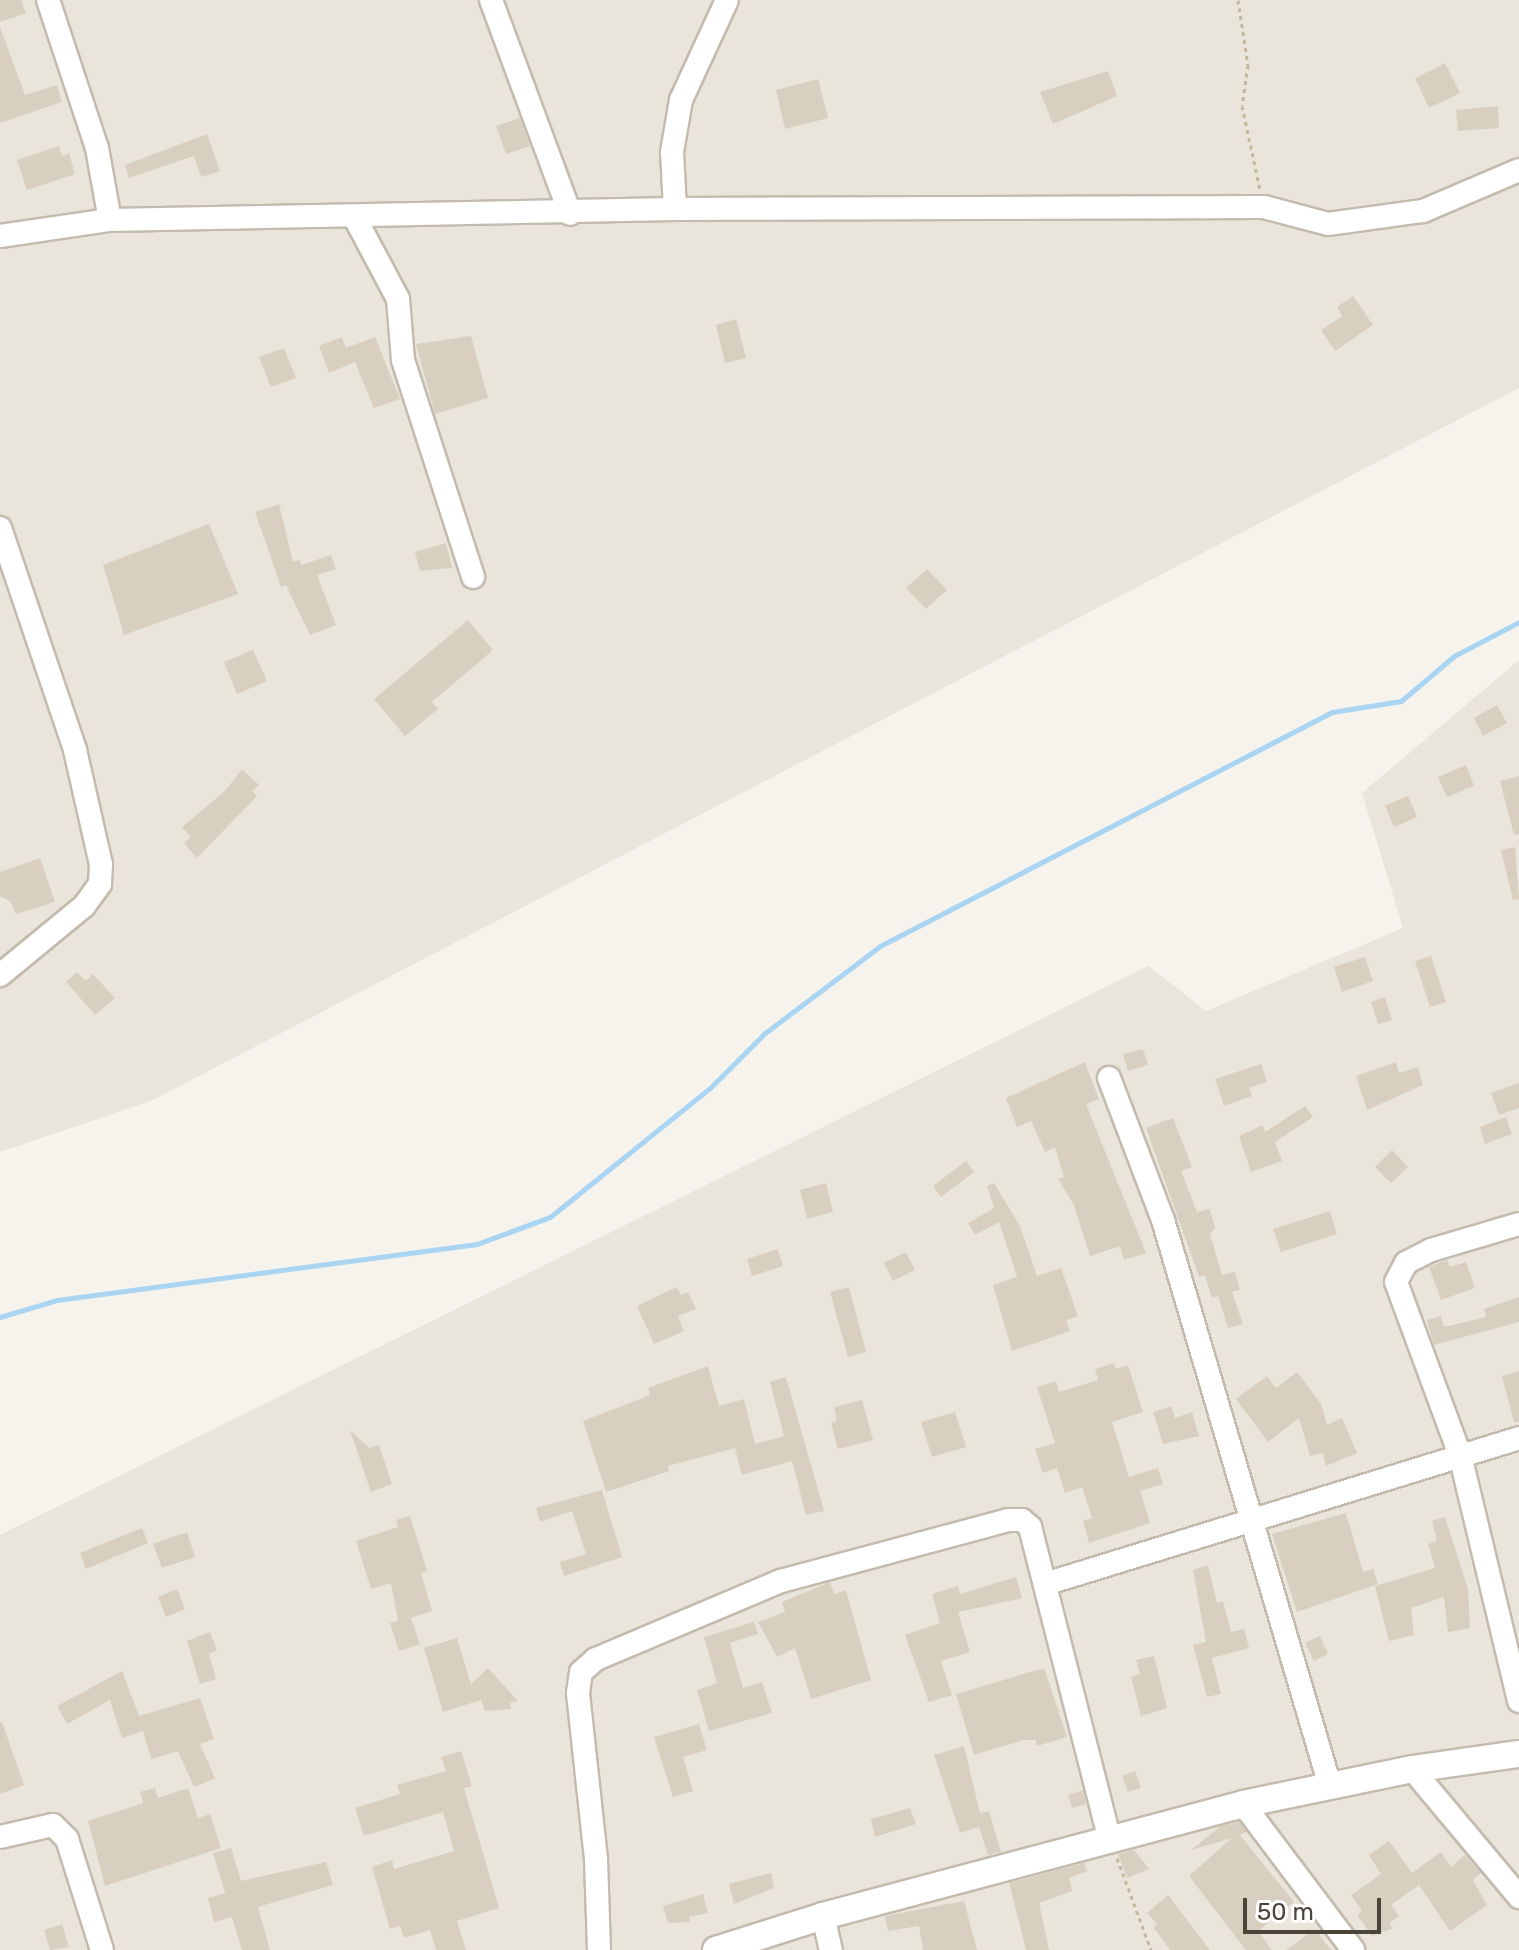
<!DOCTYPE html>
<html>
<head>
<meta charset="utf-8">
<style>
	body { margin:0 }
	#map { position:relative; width:1519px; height:1950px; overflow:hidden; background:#f6f3ec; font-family:Rubik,sans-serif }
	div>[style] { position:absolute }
	.residential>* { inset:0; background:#eae5da }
	.stream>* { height:5px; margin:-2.5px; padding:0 2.5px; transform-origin:2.5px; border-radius:2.5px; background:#a9d4f2 }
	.building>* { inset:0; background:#d8cfc1 }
	.path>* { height:3px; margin-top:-1.5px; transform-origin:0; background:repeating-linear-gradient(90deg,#c4b79f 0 4px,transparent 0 8px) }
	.roads { filter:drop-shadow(2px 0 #c2bbae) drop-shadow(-2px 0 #c2bbae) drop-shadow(0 2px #c2bbae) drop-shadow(0 -2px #c2bbae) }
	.minor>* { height:22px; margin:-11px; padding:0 11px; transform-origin:11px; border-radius:11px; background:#fff }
	.tertiary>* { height:26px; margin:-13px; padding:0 13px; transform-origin:13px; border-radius:13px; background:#fff }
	span { translate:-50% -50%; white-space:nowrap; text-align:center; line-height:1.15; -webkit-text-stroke:7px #fff; paint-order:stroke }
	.scale { position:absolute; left:1243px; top:1898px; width:138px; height:36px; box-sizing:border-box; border:4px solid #4b4439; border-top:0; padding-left:10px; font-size:24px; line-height:28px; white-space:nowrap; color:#4b4439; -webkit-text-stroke:6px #fff; paint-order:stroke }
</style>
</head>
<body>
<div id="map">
	<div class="residential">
		<div style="clip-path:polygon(0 0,1519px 0,1519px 388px,151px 1101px,0 1152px)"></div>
		<div style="clip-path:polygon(1519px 660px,1519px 1950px,0 1950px,0 1535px,1148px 966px,1206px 1011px,1403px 928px,1362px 793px)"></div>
	</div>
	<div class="stream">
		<div style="left:0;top:1317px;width:59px;rotate:-16.6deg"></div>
		<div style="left:57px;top:1300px;width:424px;rotate:-7.6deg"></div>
		<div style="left:477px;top:1244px;width:78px;rotate:-20.3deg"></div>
		<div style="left:550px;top:1217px;width:206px;rotate:-38.9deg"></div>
		<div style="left:710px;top:1088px;width:78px;rotate:-45deg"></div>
		<div style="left:765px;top:1033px;width:144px;rotate:-37.1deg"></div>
		<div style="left:880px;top:946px;width:509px;rotate:-27.37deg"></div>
		<div style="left:1332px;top:712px;width:70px;rotate:-9.1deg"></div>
		<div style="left:1401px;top:701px;width:70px;rotate:-40.3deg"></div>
		<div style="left:1454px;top:656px;width:73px;rotate:-27.6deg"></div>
	</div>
	<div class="building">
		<div style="clip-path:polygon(0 0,21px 0,26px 13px,0 22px)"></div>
		<div style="clip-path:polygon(0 27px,25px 95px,57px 85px,62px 102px,0 123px)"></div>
		<div style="clip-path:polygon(1445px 63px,1460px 93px,1429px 108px,1415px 78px)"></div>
		<div style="clip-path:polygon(1108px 71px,1117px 96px,1053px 124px,1040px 92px)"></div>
		<div style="clip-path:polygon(818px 79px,828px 118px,785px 129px,776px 90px)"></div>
		<div style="clip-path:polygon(1498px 106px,1499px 128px,1458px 131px,1456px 110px)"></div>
		<div style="clip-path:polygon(520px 118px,530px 146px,506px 154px,496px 126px)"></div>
		<div style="clip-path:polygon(207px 134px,220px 171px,201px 177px,194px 156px,129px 178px,125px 165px)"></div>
		<div style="clip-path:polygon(59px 146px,62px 156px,69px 153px,75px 174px,27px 190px,17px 160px)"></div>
		<div style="clip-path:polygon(1353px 296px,1373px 325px,1335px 351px,1321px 330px,1342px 316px,1337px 307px)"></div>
		<div style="clip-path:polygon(736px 319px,746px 358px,725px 363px,716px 325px)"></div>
		<div style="clip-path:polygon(471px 336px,488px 398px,435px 414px,416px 344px)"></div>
		<div style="clip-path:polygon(342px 337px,346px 348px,375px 337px,400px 399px,374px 408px,355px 362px,329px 373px,319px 346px)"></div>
		<div style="clip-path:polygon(284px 348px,296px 378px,271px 387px,259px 357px)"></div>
		<div style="clip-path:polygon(279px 504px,293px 562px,300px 560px,301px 565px,331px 555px,336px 569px,317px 575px,336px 625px,310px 635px,286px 585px,281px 587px,255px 512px)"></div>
		<div style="clip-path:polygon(209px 524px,238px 594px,124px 635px,103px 565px)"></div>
		<div style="clip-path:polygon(446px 543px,452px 568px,420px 571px,415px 552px)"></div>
		<div style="clip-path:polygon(927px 569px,947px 590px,926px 609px,906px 588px)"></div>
		<div style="clip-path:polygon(468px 620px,493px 650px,432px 702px,438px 709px,405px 736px,374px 699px)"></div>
		<div style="clip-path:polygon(253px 650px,267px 681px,237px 694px,224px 662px)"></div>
		<div style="clip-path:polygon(1497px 705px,1507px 723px,1483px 736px,1474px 718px)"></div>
		<div style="clip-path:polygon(1466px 765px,1474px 786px,1447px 797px,1438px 777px)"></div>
		<div style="clip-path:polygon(242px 769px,259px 785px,252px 791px,257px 796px,197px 858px,184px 843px,191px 837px,182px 827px,225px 791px)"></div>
		<div style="clip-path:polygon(1519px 776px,1519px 834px,1514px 835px,1500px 781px)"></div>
		<div style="clip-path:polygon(1408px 796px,1417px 817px,1394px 827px,1385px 806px)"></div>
		<div style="clip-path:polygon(1515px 847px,1519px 899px,1513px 900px,1501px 850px)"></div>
		<div style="clip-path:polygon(40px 858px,55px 902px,16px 914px,10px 901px,0 896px,0 872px)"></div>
		<div style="clip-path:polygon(1431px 956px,1446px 1002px,1430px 1007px,1415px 961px)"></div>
		<div style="clip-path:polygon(1365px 957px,1373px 981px,1342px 992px,1334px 967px)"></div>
		<div style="clip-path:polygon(77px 972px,86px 981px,93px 974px,115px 998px,95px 1015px,66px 982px)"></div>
		<div style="clip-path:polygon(1385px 997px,1392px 1020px,1378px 1024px,1371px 1002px)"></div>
		<div style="clip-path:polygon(1143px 1049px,1148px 1065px,1128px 1071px,1123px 1054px)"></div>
		<div style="clip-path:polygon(1085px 1062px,1099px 1099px,1086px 1104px,1146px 1253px,1124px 1260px,1120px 1246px,1090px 1256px,1074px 1205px,1058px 1179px,1064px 1177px,1055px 1147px,1045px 1152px,1031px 1121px,1017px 1127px,1006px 1098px)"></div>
		<div style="clip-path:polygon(1396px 1062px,1399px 1073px,1418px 1067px,1423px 1085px,1367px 1110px,1356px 1076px)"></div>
		<div style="clip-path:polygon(1261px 1064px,1267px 1082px,1249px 1088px,1252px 1096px,1224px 1106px,1215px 1079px)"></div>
		<div style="clip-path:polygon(1519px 1083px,1519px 1108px,1499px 1115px,1491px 1093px)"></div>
		<div style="clip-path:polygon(1305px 1106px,1313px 1117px,1275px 1142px,1282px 1161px,1251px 1172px,1239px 1136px,1263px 1125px,1265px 1132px)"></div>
		<div style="clip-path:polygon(1506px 1117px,1512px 1134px,1485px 1144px,1480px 1127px)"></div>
		<div style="clip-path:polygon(1173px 1118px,1192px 1167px,1181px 1171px,1197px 1212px,1210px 1209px,1215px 1228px,1210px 1234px,1222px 1275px,1235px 1272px,1240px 1290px,1232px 1292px,1243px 1324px,1228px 1328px,1218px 1296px,1212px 1298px,1205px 1275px,1199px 1277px,1146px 1128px)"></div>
		<div style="clip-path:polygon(1392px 1150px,1408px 1167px,1391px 1183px,1375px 1167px)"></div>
		<div style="clip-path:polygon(966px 1161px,974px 1172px,941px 1197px,933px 1186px)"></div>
		<div style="clip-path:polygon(826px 1183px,833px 1212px,807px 1219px,800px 1190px)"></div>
		<div style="clip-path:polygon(994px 1183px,1020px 1226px,1037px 1276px,1061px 1268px,1078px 1316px,1066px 1320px,1070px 1331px,1012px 1351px,993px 1285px,1017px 1277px,999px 1222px,975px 1235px,968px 1223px,994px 1208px,987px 1186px)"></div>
		<div style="clip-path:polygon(1330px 1211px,1337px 1234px,1281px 1252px,1273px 1229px)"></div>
		<div style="clip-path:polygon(778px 1249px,783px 1266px,752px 1276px,747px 1259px)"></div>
		<div style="clip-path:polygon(906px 1252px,915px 1270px,893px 1281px,884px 1263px)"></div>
		<div style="clip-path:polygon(1447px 1260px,1450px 1267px,1466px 1262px,1475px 1288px,1441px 1300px,1429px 1267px)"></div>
		<div style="clip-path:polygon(677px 1287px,681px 1295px,688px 1292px,696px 1309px,678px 1316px,684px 1331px,654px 1344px,637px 1306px)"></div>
		<div style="clip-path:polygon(849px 1287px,866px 1352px,848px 1357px,830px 1292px)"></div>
		<div style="clip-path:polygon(1519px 1297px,1519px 1322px,1434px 1345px,1427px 1320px,1441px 1316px,1444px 1327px,1486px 1317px,1484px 1309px)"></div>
		<div style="clip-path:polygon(1114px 1363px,1116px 1369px,1128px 1365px,1143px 1412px,1112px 1422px,1129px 1477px,1158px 1468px,1163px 1484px,1140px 1491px,1150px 1523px,1089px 1543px,1083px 1521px,1092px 1518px,1082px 1487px,1065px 1493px,1057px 1468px,1043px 1473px,1035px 1449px,1055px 1443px,1037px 1387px,1056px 1381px,1059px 1392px,1098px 1380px,1095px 1369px)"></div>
		<div style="clip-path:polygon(708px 1366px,719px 1406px,744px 1399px,755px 1444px,784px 1436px,770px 1382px,786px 1377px,824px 1511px,806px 1515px,792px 1461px,742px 1475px,735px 1448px,668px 1466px,669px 1471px,606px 1492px,583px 1421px,650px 1395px,648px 1388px)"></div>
		<div style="clip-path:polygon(1519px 1371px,1519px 1422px,1514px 1422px,1502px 1376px)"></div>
		<div style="clip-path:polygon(1297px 1372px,1321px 1404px,1327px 1425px,1342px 1418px,1357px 1453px,1326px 1466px,1323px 1453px,1310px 1456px,1299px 1418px,1268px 1442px,1236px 1399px,1267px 1376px,1276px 1388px)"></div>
		<div style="clip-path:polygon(862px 1400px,873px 1440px,838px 1449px,831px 1423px,837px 1421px,834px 1407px)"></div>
		<div style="clip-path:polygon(1171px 1406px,1175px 1418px,1192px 1412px,1199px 1436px,1163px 1444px,1153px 1412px)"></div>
		<div style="clip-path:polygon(955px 1412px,966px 1447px,932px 1457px,921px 1422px)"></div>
		<div style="clip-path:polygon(350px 1430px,369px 1448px,379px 1445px,392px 1484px,371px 1492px)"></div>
		<div style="clip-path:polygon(602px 1490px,622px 1557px,564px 1576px,560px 1562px,586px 1554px,572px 1511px,540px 1522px,536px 1508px)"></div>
		<div style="clip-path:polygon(1346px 1513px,1363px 1572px,1373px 1569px,1378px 1584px,1297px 1612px,1272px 1534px)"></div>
		<div style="clip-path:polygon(410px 1516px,427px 1571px,421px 1573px,432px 1611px,411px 1618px,420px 1644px,399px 1651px,390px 1623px,398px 1621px,391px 1583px,371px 1589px,356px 1541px,398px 1527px,396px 1520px)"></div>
		<div style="clip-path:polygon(1445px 1517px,1468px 1589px,1470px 1628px,1448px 1632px,1444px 1597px,1411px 1608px,1414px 1635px,1389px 1641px,1375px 1586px,1435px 1568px,1428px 1544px,1437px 1541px,1432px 1521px)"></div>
		<div style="clip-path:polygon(142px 1528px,148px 1543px,86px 1569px,80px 1553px)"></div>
		<div style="clip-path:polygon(187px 1532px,195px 1557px,162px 1568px,153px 1544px)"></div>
		<div style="clip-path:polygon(1208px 1565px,1217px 1603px,1223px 1601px,1231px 1632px,1244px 1629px,1249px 1648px,1212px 1658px,1221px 1694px,1207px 1697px,1193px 1645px,1206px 1642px,1193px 1570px)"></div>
		<div style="clip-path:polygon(1016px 1577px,1022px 1598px,958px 1612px,970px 1652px,941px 1661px,952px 1695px,929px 1702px,905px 1635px,940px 1623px,932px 1594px,958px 1586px,960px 1594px)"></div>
		<div style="clip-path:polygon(830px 1582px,834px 1594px,846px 1590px,871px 1680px,811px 1699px,795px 1648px,777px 1657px,758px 1622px,785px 1612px,782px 1602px)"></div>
		<div style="clip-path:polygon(177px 1589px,185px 1609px,166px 1617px,158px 1597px)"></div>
		<div style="clip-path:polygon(754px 1622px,758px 1634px,730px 1643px,743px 1688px,762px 1682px,772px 1713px,709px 1731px,697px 1690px,717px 1683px,704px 1637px)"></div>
		<div style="clip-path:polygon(210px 1632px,217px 1650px,209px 1654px,216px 1679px,200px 1684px,187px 1641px)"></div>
		<div style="clip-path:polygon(1320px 1636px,1328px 1654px,1314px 1661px,1305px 1643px)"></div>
		<div style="clip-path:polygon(457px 1638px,471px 1684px,488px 1668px,518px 1701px,510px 1703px,511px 1709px,485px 1711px,481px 1700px,443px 1712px,424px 1648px)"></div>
		<div style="clip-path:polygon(1154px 1656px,1167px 1708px,1141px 1716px,1131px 1677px,1140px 1674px,1136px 1660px)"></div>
		<div style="clip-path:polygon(1044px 1668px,1067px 1737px,1037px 1746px,1035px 1740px,1024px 1740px,974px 1755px,956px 1694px)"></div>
		<div style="clip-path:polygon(122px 1671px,139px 1716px,200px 1698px,214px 1739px,200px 1744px,215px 1778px,194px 1787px,178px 1751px,151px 1759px,143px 1731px,122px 1738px,110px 1700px,67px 1724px,57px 1706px)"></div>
		<div style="clip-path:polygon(2px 1722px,24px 1785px,0 1794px,0 1723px)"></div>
		<div style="clip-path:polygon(699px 1724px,707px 1750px,683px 1757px,693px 1791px,673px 1797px,654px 1737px)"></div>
		<div style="clip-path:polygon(964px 1746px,980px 1813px,989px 1811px,1001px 1852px,988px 1855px,979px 1827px,960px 1833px,934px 1755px)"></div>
		<div style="clip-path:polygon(461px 1751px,472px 1786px,464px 1788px,499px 1908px,457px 1921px,466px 1950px,436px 1950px,430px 1930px,404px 1938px,400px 1926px,390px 1929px,372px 1867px,392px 1860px,394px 1869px,454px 1851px,443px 1812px,364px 1836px,355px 1808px,400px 1794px,397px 1785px,446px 1771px,441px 1757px)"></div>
		<div style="clip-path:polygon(1135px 1771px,1141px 1788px,1128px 1792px,1122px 1776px)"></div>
		<div style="clip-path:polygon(155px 1788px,158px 1798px,188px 1788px,198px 1818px,210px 1814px,221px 1848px,105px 1886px,88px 1821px,143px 1803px,140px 1792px)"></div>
		<div style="clip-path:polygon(1083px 1790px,1086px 1804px,1072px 1808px,1068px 1795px)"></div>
		<div style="clip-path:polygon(910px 1808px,916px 1824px,875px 1837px,871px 1819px)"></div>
		<div style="clip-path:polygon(1239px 1822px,1247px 1832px,1240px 1835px,1294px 1902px,1258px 1931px,1272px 1950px,1246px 1950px,1189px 1876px,1232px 1838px,1191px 1850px,1221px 1826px)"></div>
		<div style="clip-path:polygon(1389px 1841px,1412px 1873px,1441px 1852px,1451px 1867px,1465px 1855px,1481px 1873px,1473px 1880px,1487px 1905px,1450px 1931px,1419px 1885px,1391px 1905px,1399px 1916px,1389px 1923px,1393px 1928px,1372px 1936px,1357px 1915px,1362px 1911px,1351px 1895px,1381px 1874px,1369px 1855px)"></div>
		<div style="clip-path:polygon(231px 1848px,241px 1881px,326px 1862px,333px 1885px,258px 1907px,270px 1950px,242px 1950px,232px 1917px,214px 1922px,208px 1898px,225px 1893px,213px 1853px)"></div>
		<div style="clip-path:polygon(1134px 1850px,1149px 1869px,1127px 1878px,1118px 1854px)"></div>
		<div style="clip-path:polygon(1084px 1863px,1087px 1871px,1069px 1878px,1072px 1891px,1039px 1903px,1049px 1950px,1026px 1950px,1009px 1883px)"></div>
		<div style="clip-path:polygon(771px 1873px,774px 1888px,734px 1904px,729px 1884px)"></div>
		<div style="clip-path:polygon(703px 1894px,708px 1913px,689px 1917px,690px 1922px,668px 1923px,663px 1906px)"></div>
		<div style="clip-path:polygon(1168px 1895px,1210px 1950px,1170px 1950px,1154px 1928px,1157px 1924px,1147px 1913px)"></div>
		<div style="clip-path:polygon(964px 1901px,977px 1950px,923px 1950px,919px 1926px,888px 1931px,885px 1916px)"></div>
		<div style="clip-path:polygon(62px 1924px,69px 1947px,50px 1950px,44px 1930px)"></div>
		<div style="clip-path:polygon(1315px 1929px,1331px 1950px,1286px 1950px)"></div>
	</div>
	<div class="path">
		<div style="left:1238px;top:0;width:66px;rotate:81.3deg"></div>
		<div style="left:1248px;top:65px;width:41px;rotate:98.3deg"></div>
		<div style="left:1242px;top:106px;width:85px;rotate:77.8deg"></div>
		<div style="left:1117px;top:1858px;width:98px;rotate:69.7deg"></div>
	</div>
	<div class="roads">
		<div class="minor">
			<div style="left:48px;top:0;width:156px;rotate:71.7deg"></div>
			<div style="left:97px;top:148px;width:73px;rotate:79.8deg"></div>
			<div style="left:491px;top:0;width:228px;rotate:69.7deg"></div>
			<div style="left:675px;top:209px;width:57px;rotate:-93deg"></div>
			<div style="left:672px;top:152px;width:53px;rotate:-80.2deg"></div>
			<div style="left:681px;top:100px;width:110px;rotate:-65.3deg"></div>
			<div style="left:355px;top:218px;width:92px;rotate:62deg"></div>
			<div style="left:398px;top:299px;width:61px;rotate:85.3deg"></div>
			<div style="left:403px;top:360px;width:228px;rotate:72.1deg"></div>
			<div style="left:0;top:236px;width:111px;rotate:-8.3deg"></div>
			<div style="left:110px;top:220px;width:565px;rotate:-1.12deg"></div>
			<div style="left:675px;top:209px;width:589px;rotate:-0.19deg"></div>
			<div style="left:1264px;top:207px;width:66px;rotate:14.9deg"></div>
			<div style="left:1328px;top:224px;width:96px;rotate:-7.8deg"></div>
			<div style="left:1423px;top:211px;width:104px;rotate:-23.1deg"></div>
			<div style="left:0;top:528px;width:234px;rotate:71.3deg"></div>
			<div style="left:75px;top:750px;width:117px;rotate:77.2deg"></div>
			<div style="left:101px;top:864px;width:20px;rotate:93deg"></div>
			<div style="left:100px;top:884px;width:27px;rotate:126deg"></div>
			<div style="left:84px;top:906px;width:109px;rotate:140.6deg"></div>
			<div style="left:1109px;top:1078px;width:152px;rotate:69.2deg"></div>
			<div style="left:1163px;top:1220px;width:590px;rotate:73.56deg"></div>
			<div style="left:1519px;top:1224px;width:92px;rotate:163.5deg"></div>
			<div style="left:1431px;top:1250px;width:28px;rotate:153deg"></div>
			<div style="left:1406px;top:1263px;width:21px;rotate:118deg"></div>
			<div style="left:1396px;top:1282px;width:184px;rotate:69.7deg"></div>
			<div style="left:1460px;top:1455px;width:253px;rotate:76.5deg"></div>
			<div style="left:1045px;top:1584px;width:496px;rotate:-17.1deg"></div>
			<div style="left:1412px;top:1769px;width:167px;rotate:50.1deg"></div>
			<div style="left:1243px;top:1804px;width:183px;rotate:53deg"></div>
			<div style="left:0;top:1837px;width:54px;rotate:-12.8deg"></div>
			<div style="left:53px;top:1825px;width:20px;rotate:45deg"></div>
			<div style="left:67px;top:1839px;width:116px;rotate:72.5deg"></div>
			<div style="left:823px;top:1916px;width:35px;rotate:77deg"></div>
			<div style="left:599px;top:1950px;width:91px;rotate:-91.9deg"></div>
			<div style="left:596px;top:1859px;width:167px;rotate:-96.2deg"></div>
			<div style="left:578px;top:1693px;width:21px;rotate:-82deg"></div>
			<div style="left:581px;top:1672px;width:20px;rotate:-41deg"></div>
			<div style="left:596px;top:1659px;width:201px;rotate:-22.9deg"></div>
			<div style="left:781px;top:1581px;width:235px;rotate:-15deg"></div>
			<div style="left:1008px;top:1520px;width:14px"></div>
			<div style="left:1022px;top:1520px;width:11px;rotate:41deg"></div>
			<div style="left:1030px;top:1527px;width:323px;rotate:75.7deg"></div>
		</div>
		<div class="tertiary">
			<div style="left:716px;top:1950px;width:112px;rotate:-17.6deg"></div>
			<div style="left:823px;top:1916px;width:435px;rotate:-14.9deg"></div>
			<div style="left:1243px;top:1804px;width:173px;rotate:-11.7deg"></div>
			<div style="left:1412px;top:1769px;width:108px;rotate:-8deg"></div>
		</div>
	</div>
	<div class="scale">50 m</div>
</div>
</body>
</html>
